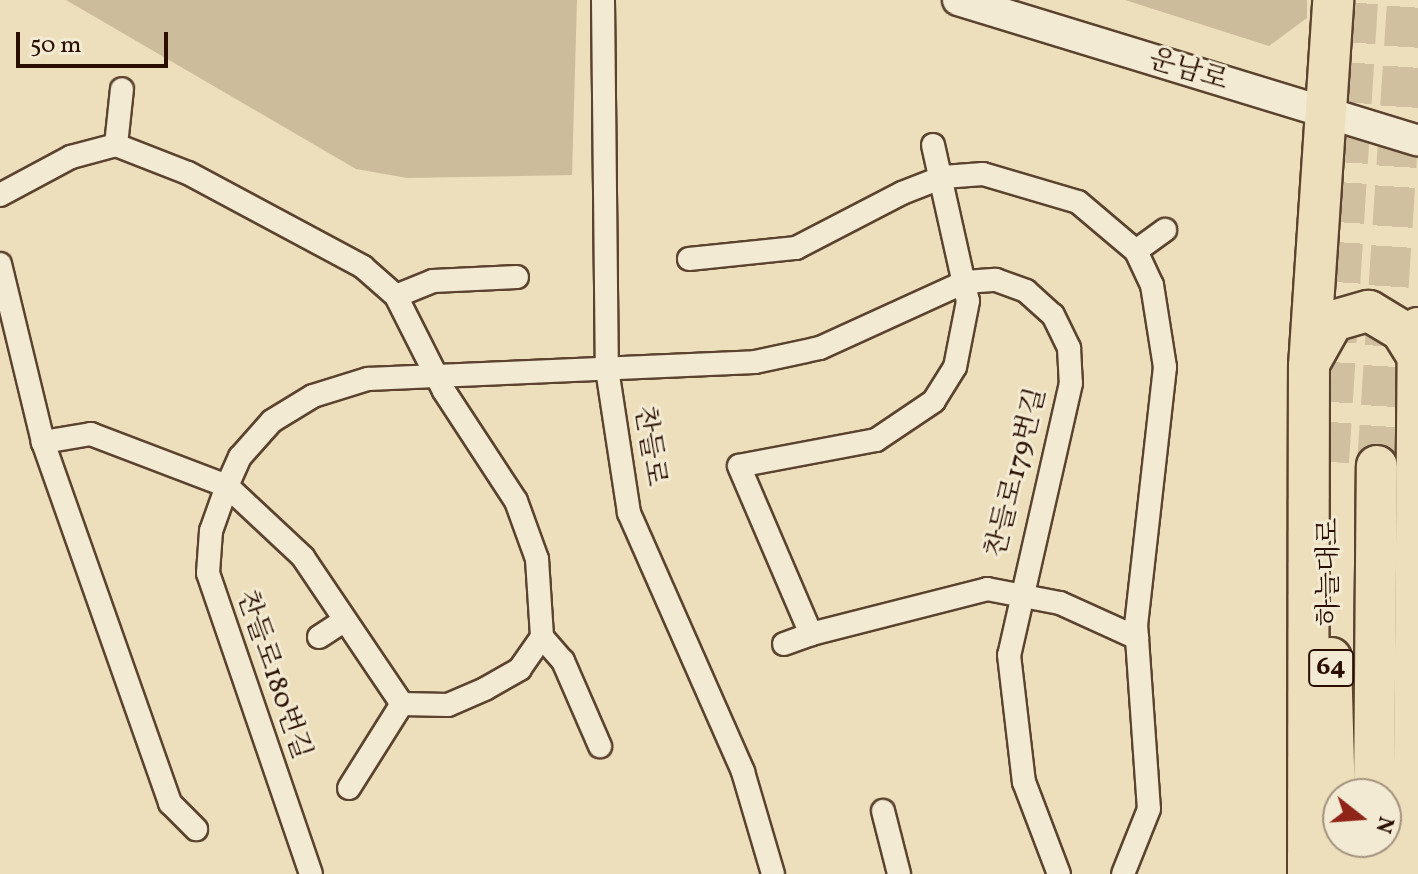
<!DOCTYPE html>
<html>
<head>
<meta charset="utf-8">
<style>
	body { margin:0 }
	#map { position:relative; width:1418px; height:874px; overflow:hidden; background:#eddfbb; font-family:Vollkorn,"Noto Serif KR",serif }
	div>[style] { position:absolute }
	.green>* { inset:0; background:#ccbc9b }
	.highway-tunnel>* { height:40px; margin-top:-20px; transform-origin:0; background:repeating-linear-gradient(90deg,#d0c09f 0 40px,transparent 0 60px) }
	.roads { filter:drop-shadow(2px 0 #5b432f) drop-shadow(-2px 0 #5b432f) drop-shadow(0 2px #5b432f) drop-shadow(0 -2px #5b432f) }
	.street>* { height:22px; margin:-11px; padding:0 11px; transform-origin:11px; border-radius:11px; background:#f3ead3 }
	.secondary>* { height:30px; margin:-15px; padding:0 15px; transform-origin:15px; border-radius:15px; background:#f3ead3 }
	.highway>* { height:40px; margin:-20px; padding:0 20px; transform-origin:20px; border-radius:20px; background:#eddfbb }
	span { translate:-50% -50%; white-space:nowrap; text-align:center; line-height:1.15; -webkit-text-stroke:6px #f3ead3; paint-order:stroke }
	.shield-label span { padding:2px 6px; background:#f3ead3; border:2px solid; border-radius:6px; -webkit-text-stroke-width:0 }
	.shield-label { font-size:26px; color:#2a0f00; font-weight:700 }
	.street-label { font-size:28px; color:#2a0f00 }
	.north { position:absolute; left:1322px; top:778px; width:80px; height:80px; box-sizing:border-box; background:#f3ead3; border:2px solid #a3927f; border-radius:50%; rotate:107deg; font-size:22px; font-weight:700; line-height:32px; text-align:center; color:#2a0f00 }
	.north::after { content:''; display:block; margin:auto; width:28px; height:36px; background:#8f2418; clip-path:polygon(50% 0,100% 100%,50% 72%,0 100%) }
	.scale { position:absolute; left:16px; top:32px; width:152px; height:36px; box-sizing:border-box; border:4px solid #2a0f00; border-top:0; padding-left:10px; font-size:24px; line-height:28px; white-space:nowrap; color:#2a0f00; -webkit-text-stroke:6px #f3ead3; paint-order:stroke }
</style>
</head>
<body>
<div id="map">
	<div class="green">
		<div style="clip-path:polygon(66px 0,577px 0,572px 175px,407px 178px,356px 169px)"></div>
		<div style="clip-path:polygon(1125px 0,1307px 0,1307px 18px,1269px 46px)"></div>
	</div>
	<div class="highway-tunnel">
		<div style="left:1329px;top:462px;width:463px;rotate:-86.4deg"></div>
		<div style="left:1377px;top:466px;width:467px;rotate:-86.3deg"></div>
	</div>
	<div class="roads">
		<div class="street">
			<div style="left:603px;top:0;width:369px;rotate:89.4deg"></div>
			<div style="left:607px;top:369px;width:146px;rotate:81.3deg"></div>
			<div style="left:629px;top:513px;width:283px;rotate:66.2deg"></div>
			<div style="left:743px;top:772px;width:106px;rotate:73.6deg"></div>
			<div style="left:116px;top:145px;width:56px;rotate:-83.9deg"></div>
			<div style="left:933px;top:145px;width:160px;rotate:77.4deg"></div>
			<div style="left:968px;top:301px;width:67px;rotate:101.1deg"></div>
			<div style="left:955px;top:367px;width:40px;rotate:122deg"></div>
			<div style="left:934px;top:401px;width:70px;rotate:146.1deg"></div>
			<div style="left:876px;top:440px;width:139px;rotate:169.3deg"></div>
			<div style="left:739px;top:466px;width:183px;rotate:66.8deg"></div>
			<div style="left:811px;top:634px;width:182px;rotate:-14.3deg"></div>
			<div style="left:987px;top:589px;width:74px;rotate:10.9deg"></div>
			<div style="left:1060px;top:603px;width:85px;rotate:24.4deg"></div>
			<div style="left:0;top:195px;width:81px;rotate:-28.2deg"></div>
			<div style="left:71px;top:157px;width:47px;rotate:-14.9deg"></div>
			<div style="left:116px;top:145px;width:77px;rotate:21.3deg"></div>
			<div style="left:188px;top:173px;width:199px;rotate:28.2deg"></div>
			<div style="left:363px;top:267px;width:44px;rotate:41.3deg"></div>
			<div style="left:396px;top:296px;width:106px;rotate:63.2deg"></div>
			<div style="left:444px;top:391px;width:131px;rotate:56.8deg"></div>
			<div style="left:516px;top:501px;width:62px;rotate:70.1deg"></div>
			<div style="left:537px;top:559px;width:78px;rotate:86.3deg"></div>
			<div style="left:542px;top:637px;width:39px;rotate:125deg"></div>
			<div style="left:520px;top:669px;width:40px;rotate:150.3deg"></div>
			<div style="left:485px;top:689px;width:40px;rotate:156.6deg"></div>
			<div style="left:448px;top:705px;width:46px;rotate:-178.8deg"></div>
			<div style="left:402px;top:704px;width:177px;rotate:-124deg"></div>
			<div style="left:303px;top:557px;width:104px;rotate:-136.9deg"></div>
			<div style="left:227px;top:486px;width:146px;rotate:-159.1deg"></div>
			<div style="left:91px;top:434px;width:49px;rotate:170.5deg"></div>
			<div style="left:1136px;top:251px;width:36px;rotate:-36deg"></div>
			<div style="left:689px;top:259px;width:108px;rotate:-5.9deg"></div>
			<div style="left:796px;top:248px;width:119px;rotate:-27.4deg"></div>
			<div style="left:902px;top:193px;width:44px;rotate:-21.3deg"></div>
			<div style="left:943px;top:177px;width:40px;rotate:-4.3deg"></div>
			<div style="left:983px;top:174px;width:99px;rotate:16.4deg"></div>
			<div style="left:1078px;top:202px;width:76px;rotate:40.2deg"></div>
			<div style="left:1136px;top:251px;width:38px;rotate:65deg"></div>
			<div style="left:1152px;top:285px;width:83px;rotate:81deg"></div>
			<div style="left:1165px;top:367px;width:259px;rotate:96.4deg"></div>
			<div style="left:1136px;top:624px;width:185px;rotate:86deg"></div>
			<div style="left:1149px;top:809px;width:70px;rotate:111.8deg"></div>
			<div style="left:0;top:264px;width:183px;rotate:76.4deg"></div>
			<div style="left:43px;top:442px;width:383px;rotate:70.6deg"></div>
			<div style="left:170px;top:803px;width:37px;rotate:45deg"></div>
			<div style="left:396px;top:296px;width:40px;rotate:-22deg"></div>
			<div style="left:433px;top:281px;width:84px;rotate:-2.7deg"></div>
			<div style="left:319px;top:637px;width:27px;rotate:-33deg"></div>
			<div style="left:542px;top:637px;width:32px;rotate:49deg"></div>
			<div style="left:563px;top:661px;width:93px;rotate:66.5deg"></div>
			<div style="left:784px;top:644px;width:29px;rotate:-20deg"></div>
			<div style="left:349px;top:788px;width:99px;rotate:-57.8deg"></div>
			<div style="left:883px;top:811px;width:65px;rotate:75.7deg"></div>
			<div style="left:311px;top:874px;width:318px;rotate:-108.9deg"></div>
			<div style="left:208px;top:573px;width:42px;rotate:-85.9deg"></div>
			<div style="left:211px;top:531px;width:48px;rotate:-70.4deg"></div>
			<div style="left:227px;top:486px;width:32px;rotate:-66deg"></div>
			<div style="left:240px;top:457px;width:48px;rotate:-48.4deg"></div>
			<div style="left:272px;top:421px;width:48px;rotate:-31.4deg"></div>
			<div style="left:313px;top:396px;width:58px;rotate:-17.2deg"></div>
			<div style="left:368px;top:379px;width:387px;rotate:-2.5deg"></div>
			<div style="left:755px;top:362px;width:66px;rotate:-12.2deg"></div>
			<div style="left:820px;top:348px;width:159px;rotate:-24.5deg"></div>
			<div style="left:965px;top:282px;width:31px;rotate:-4deg"></div>
			<div style="left:996px;top:280px;width:32px;rotate:20deg"></div>
			<div style="left:1026px;top:291px;width:36px;rotate:42deg"></div>
			<div style="left:1053px;top:315px;width:37px;rotate:64deg"></div>
			<div style="left:1069px;top:348px;width:35px;rotate:87deg"></div>
			<div style="left:1071px;top:383px;width:279px;rotate:102.8deg"></div>
			<div style="left:1009px;top:655px;width:128px;rotate:83.3deg"></div>
			<div style="left:1024px;top:782px;width:98px;rotate:69.2deg"></div>
		</div>
		<div class="secondary">
			<div style="left:958px;top:0;width:481px;rotate:17deg"></div>
		</div>
		<div class="highway">
			<div style="left:1310px;top:362px;width:47px;rotate:-60.7deg"></div>
			<div style="left:1333px;top:321px;width:37px;rotate:-16deg"></div>
			<div style="left:1369px;top:311px;width:37px;rotate:31deg"></div>
			<div style="left:1401px;top:330px;width:28px;rotate:58deg"></div>
			<div style="left:1331px;top:658px;width:216px;rotate:88.4deg"></div>
			<div style="left:1374px;top:794px;width:328px;rotate:-89.5deg"></div>
			<div style="left:1375px;top:842px;width:32px;rotate:88deg"></div>
			<div style="left:1308px;top:874px;width:508px;rotate:-89.89deg"></div>
			<div style="left:1309px;top:366px;width:367px;rotate:-86.2deg"></div>
			<div style="left:1413px;top:874px;width:546px;rotate:-89.48deg"></div>
		</div>
	</div>
	<div class="shield-label">
		<span style="left:1331px;top:668px">64</span>
	</div>
	<div class="street-label">
		<span style="left:1188px;top:71px;rotate:17deg">운남로</span>
		<span style="left:649px;top:446px;rotate:81deg">찬들로</span>
		<span style="left:1017px;top:473px;rotate:-76deg">찬들로179번길</span>
		<span style="left:1330px;top:572px;rotate:-90deg">하늘대로</span>
		<span style="left:273px;top:675px;rotate:71deg">찬들로180번길</span>
	</div>
	<div class="north">N</div>
	<div class="scale">50 m</div>
</div>
</body>
</html>
